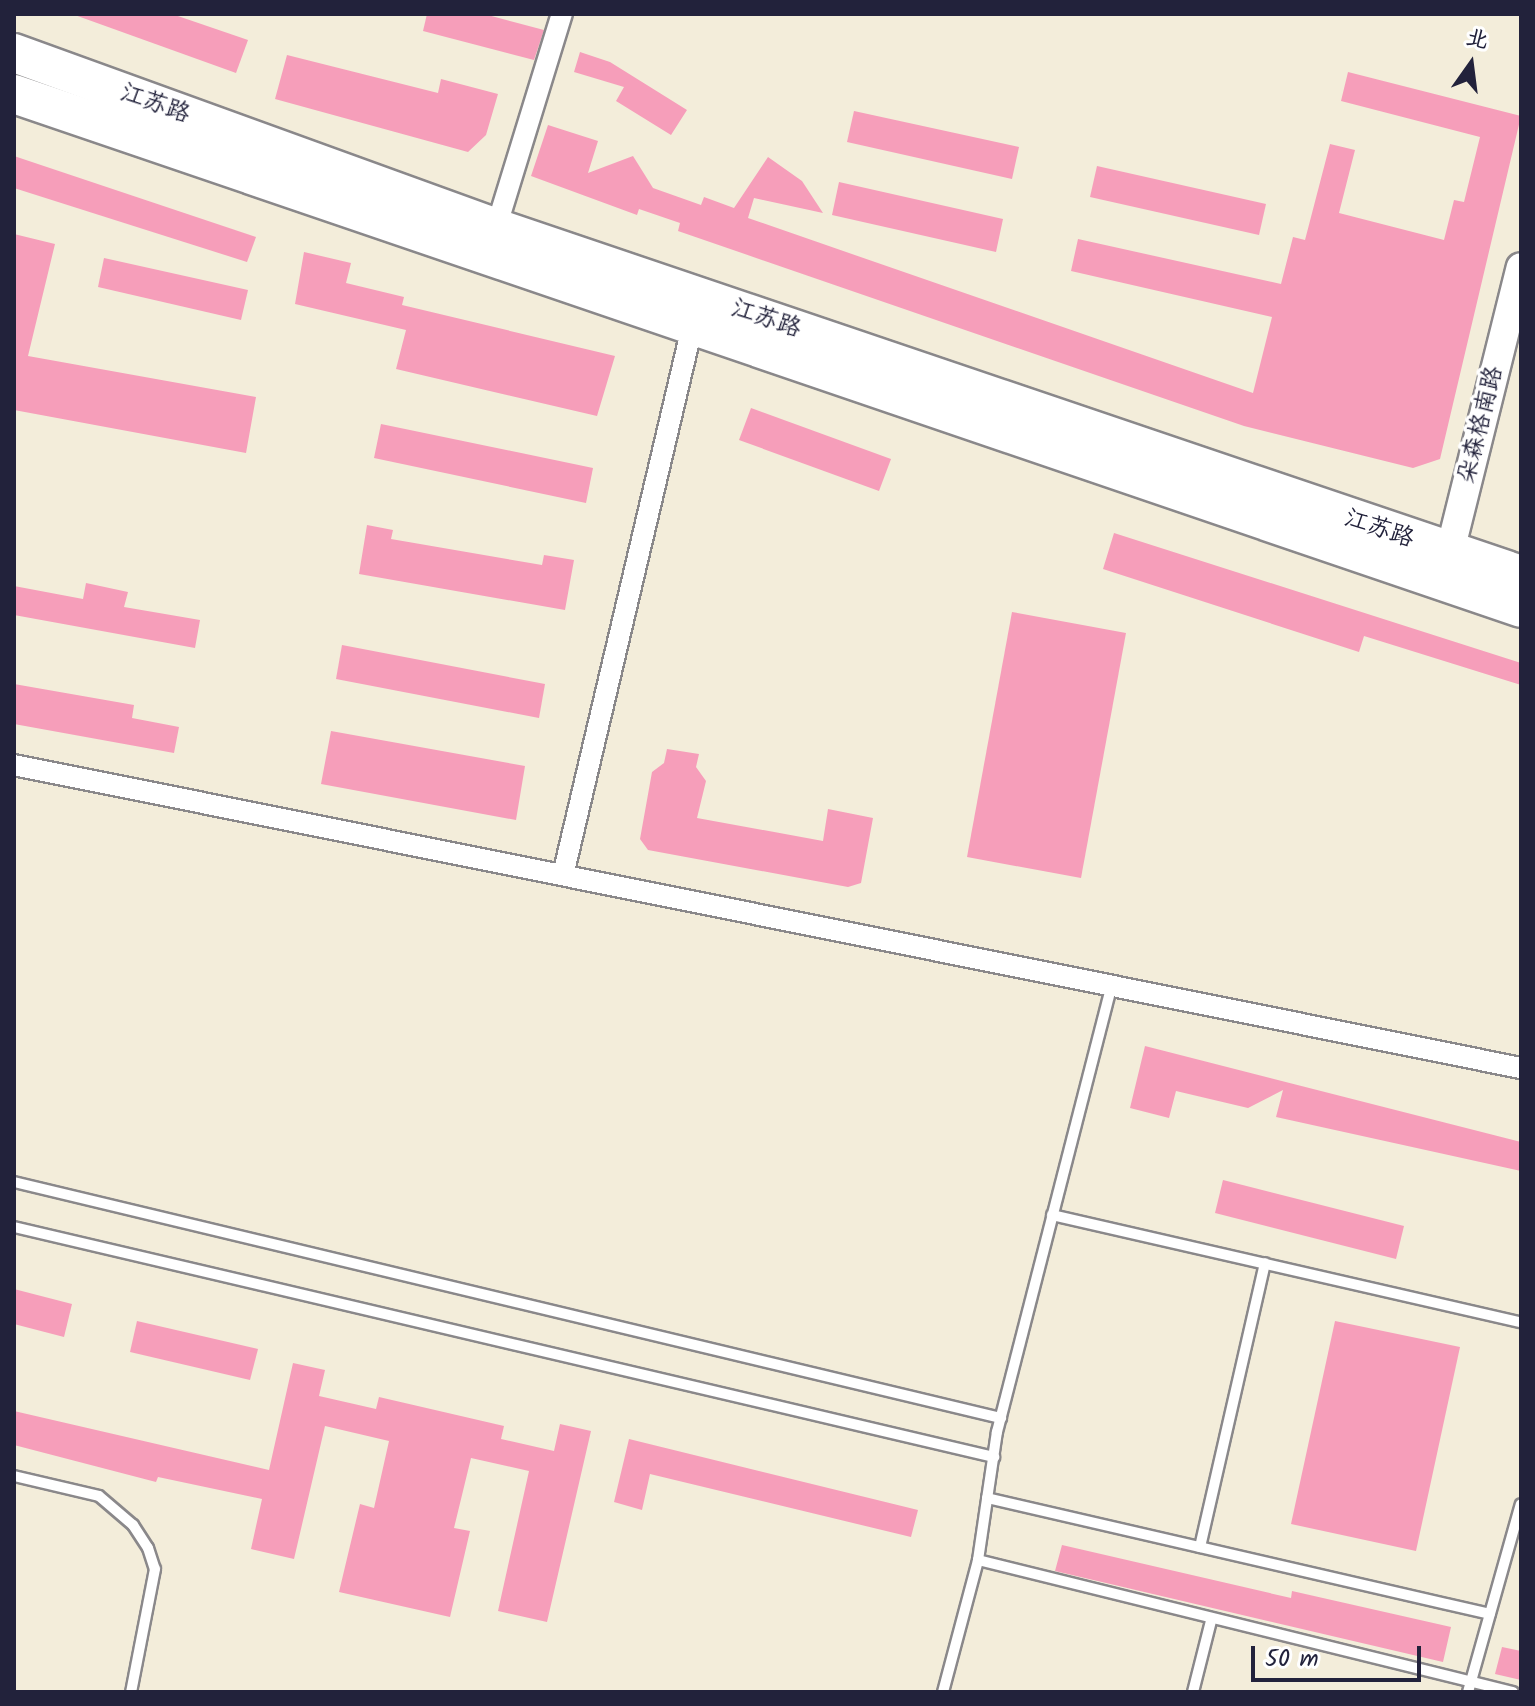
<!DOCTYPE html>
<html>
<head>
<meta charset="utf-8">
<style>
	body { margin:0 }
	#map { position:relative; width:1535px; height:1706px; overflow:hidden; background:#f3edda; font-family:Kalam,"LXGW WenKai TC",sans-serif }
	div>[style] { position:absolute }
	.building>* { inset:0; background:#f69eba }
	.roads { filter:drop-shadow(2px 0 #8a888a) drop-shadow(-2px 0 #8a888a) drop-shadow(0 2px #8a888a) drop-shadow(0 -2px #8a888a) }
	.lane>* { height:10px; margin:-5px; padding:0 5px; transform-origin:5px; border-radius:5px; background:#fff }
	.street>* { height:20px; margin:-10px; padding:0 10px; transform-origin:10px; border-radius:10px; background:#fff }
	.secondary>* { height:28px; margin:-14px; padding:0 14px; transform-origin:14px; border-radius:14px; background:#fff }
	.highway>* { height:38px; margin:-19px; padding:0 19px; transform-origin:19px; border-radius:19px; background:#fff }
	span { translate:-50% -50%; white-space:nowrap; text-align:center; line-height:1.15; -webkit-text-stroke:7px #fff; paint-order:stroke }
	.street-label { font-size:24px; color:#22223b }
	.frame { position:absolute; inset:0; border:16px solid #22223b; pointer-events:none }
	.north { position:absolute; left:1431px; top:24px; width:80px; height:80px; -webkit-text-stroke:6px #fff; paint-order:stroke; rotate:14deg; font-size:22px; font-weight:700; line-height:32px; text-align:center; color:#22223b }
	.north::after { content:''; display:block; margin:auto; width:28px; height:36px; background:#22223b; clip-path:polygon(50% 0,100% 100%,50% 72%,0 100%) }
	.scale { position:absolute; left:1251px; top:1646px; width:170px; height:36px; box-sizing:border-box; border:4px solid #22223b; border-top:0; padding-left:10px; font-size:24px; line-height:28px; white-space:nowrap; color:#22223b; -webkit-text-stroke:6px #fff; paint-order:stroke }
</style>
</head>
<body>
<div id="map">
	<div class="building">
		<div style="clip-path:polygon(72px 14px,172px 14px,248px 40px,236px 73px)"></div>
		<div style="clip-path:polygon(427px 14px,484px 14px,544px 30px,534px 60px,423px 31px)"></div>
		<div style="clip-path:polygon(580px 52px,610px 62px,687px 110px,671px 135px,616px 101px,624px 87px,574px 72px)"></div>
		<div style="clip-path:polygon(287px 55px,438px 93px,441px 79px,498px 94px,486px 135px,468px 152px,275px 99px)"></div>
		<div style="clip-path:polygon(1348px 72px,1521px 116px,1440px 459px,1413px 468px,1244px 426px,678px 231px,680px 223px,639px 209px,637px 215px,531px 176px,548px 125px,598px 141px,588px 173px,633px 156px,653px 188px,701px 205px,704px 197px,734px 208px,768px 157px,802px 181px,823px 213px,754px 198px,748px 218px,1253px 393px,1272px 317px,1071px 271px,1078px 239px,1281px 284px,1293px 237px,1305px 240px,1330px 144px,1355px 150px,1339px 213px,1444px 240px,1454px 200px,1464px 202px,1480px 137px,1341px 101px)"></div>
		<div style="clip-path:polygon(854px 111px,1019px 147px,1012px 179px,847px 142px)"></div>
		<div style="clip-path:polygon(14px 156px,256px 237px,247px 262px,14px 188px)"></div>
		<div style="clip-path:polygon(1097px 166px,1266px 204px,1259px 235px,1090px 197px)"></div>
		<div style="clip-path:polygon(839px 182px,1003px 219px,996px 252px,832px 215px)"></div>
		<div style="clip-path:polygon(14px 234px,55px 244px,28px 356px,256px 397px,246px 453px,14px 410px)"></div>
		<div style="clip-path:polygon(304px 252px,351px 263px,346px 283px,404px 297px,402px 305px,615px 356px,597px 416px,396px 369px,406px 330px,295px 304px)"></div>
		<div style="clip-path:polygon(104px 258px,248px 290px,241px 320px,98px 287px)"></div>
		<div style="clip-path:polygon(751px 408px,891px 459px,879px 491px,739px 440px)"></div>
		<div style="clip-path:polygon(381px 424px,593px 468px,586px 503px,374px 458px)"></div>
		<div style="clip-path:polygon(367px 525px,393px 530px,391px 539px,542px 565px,544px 555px,574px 560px,565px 610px,359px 574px)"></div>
		<div style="clip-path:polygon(1114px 533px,1521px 663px,1521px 685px,1364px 636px,1359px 652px,1103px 569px)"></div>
		<div style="clip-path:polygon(86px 583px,128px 592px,124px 607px,200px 620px,195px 648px,14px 615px,14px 586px,83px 599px)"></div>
		<div style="clip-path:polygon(1012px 612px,1126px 633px,1081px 878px,967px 857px)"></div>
		<div style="clip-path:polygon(342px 645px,545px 684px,539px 718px,336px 679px)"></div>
		<div style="clip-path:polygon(14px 684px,134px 705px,132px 718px,179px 727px,174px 753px,14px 724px)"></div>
		<div style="clip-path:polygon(331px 731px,525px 766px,516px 820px,321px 784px)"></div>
		<div style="clip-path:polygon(667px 749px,699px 754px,696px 767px,706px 781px,697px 818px,823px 841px,828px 809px,873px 818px,861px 883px,848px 887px,648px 850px,640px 839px,652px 772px,664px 763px)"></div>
		<div style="clip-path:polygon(1145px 1046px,1521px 1142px,1521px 1171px,1276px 1117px,1283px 1090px,1248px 1108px,1176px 1091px,1169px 1118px,1130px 1108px)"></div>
		<div style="clip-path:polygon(1223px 1180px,1404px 1226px,1396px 1259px,1215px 1213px)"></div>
		<div style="clip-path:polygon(14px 1289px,72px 1304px,64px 1337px,14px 1324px)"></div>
		<div style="clip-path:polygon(137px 1321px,258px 1349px,250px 1380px,130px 1352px)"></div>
		<div style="clip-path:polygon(1335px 1321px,1460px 1347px,1416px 1551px,1291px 1524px)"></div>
		<div style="clip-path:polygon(293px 1363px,325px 1370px,319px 1396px,376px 1409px,379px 1397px,504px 1426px,501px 1439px,554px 1451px,560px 1424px,591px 1431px,547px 1622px,498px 1611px,529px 1471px,471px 1458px,454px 1528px,470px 1531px,450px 1617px,339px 1592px,360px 1504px,374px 1508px,389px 1441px,325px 1426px,294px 1559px,251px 1549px,262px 1499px,158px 1477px,156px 1482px,14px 1445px,14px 1411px,269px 1470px)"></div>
		<div style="clip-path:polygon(629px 1439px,918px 1510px,911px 1537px,650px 1474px,642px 1510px,614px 1502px)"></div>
		<div style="clip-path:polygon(1062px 1545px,1291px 1598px,1292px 1591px,1451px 1627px,1443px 1662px,1055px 1571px)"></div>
		<div style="clip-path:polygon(1502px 1647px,1521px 1651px,1521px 1680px,1495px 1674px)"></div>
	</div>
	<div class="roads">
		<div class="lane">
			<div style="left:14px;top:1182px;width:1015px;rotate:13.45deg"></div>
			<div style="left:1052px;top:1215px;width:481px;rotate:12.9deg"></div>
			<div style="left:14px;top:1227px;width:1007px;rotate:13.21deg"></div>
			<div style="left:14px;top:1476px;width:87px;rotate:13.2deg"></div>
			<div style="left:99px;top:1496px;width:45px;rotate:40.5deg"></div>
			<div style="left:133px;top:1525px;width:27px;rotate:57deg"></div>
			<div style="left:148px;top:1548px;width:22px;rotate:72deg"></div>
			<div style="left:155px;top:1569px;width:125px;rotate:101deg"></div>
			<div style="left:987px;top:1498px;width:516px;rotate:12.99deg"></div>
			<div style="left:1200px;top:1547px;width:291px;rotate:-77.1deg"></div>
			<div style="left:978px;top:1560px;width:551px;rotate:13.86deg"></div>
			<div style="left:943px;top:1692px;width:137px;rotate:-75.1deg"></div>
			<div style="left:978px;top:1560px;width:129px;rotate:-81.6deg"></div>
			<div style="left:997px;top:1432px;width:462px;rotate:-75.6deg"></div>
			<div style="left:1193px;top:1692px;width:73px;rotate:-75.8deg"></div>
			<div style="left:1468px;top:1692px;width:195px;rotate:-74.3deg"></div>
		</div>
		<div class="street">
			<div style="left:496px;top:228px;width:224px;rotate:-72.9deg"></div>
			<div style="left:14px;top:765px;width:1537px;rotate:11.37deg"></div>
			<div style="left:563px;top:875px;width:571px;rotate:-76.74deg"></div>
		</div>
		<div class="secondary">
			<div style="left:1446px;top:567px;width:309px;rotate:-76deg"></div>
		</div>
		<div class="highway">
			<div style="left:14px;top:53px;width:513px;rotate:19.95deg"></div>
			<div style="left:496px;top:228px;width:1082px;rotate:18.7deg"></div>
			<div style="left:14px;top:94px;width:1592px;rotate:18.83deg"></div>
		</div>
	</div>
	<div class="street-label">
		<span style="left:155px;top:104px;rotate:20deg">江苏路</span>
		<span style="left:766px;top:319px;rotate:19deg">江苏路</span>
		<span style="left:1481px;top:425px;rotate:-76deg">朵森格南路</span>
		<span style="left:1379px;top:529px;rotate:19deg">江苏路</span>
	</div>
	<div class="frame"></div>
	<div class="north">北</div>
	<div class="scale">50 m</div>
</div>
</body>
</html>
